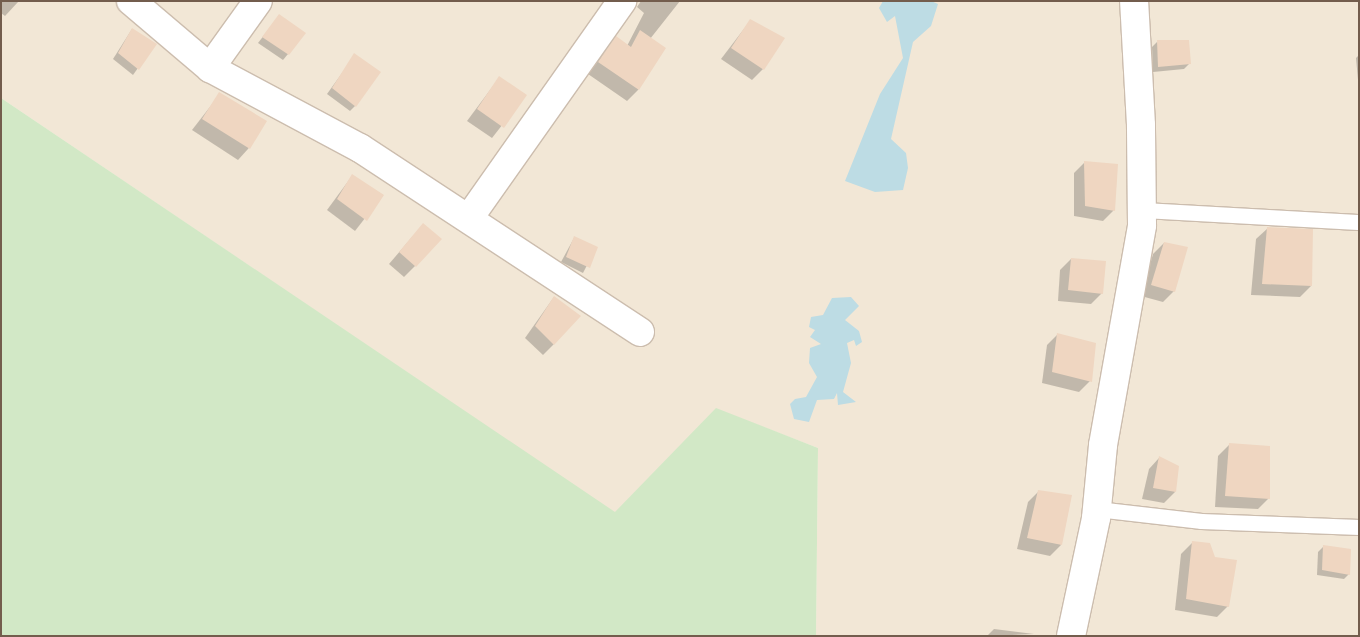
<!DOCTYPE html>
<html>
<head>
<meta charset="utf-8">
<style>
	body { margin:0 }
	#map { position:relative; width:1360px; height:637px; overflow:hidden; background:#fbf5e7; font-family:"Alegreya Sans",sans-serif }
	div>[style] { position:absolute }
	.residential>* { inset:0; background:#f2e7d6 }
	.green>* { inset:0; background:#d2e8c6 }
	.water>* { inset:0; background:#bddce4 }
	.shadow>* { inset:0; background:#0003 }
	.building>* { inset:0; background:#efd6c1 }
	.roads { filter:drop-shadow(1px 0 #ccbdae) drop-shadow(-1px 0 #ccbdae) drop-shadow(0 1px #ccbdae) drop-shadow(0 -1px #ccbdae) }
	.service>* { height:15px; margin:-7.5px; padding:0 7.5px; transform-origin:7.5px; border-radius:7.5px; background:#fff }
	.minor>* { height:28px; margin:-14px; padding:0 14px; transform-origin:14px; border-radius:14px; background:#fff }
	span { translate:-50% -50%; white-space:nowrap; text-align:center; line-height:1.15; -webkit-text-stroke:5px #fef8ee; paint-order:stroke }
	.frame { position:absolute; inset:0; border:2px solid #735d4d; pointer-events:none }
</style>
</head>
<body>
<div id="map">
	<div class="residential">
		<div style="clip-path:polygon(1px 1px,1359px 1px,1359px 636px,816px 636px,818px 448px,716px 409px,615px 513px,1px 98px)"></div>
	</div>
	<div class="green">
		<div style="clip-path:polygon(1px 98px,615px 512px,716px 408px,818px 448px,816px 636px,1px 636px)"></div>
	</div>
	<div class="water">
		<div style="clip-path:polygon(883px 1px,931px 1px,938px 4px,931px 26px,913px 42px,891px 139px,906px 153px,908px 168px,903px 190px,875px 192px,845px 181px,880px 94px,903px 58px,895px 16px,887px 22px,879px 8px)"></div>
		<div style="clip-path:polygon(851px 297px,859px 306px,845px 320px,859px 331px,862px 342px,856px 346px,854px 340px,847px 343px,851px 363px,843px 392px,856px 402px,838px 405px,837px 393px,834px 399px,817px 400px,809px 422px,794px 419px,790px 404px,795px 399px,806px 397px,817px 377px,809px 363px,810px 348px,821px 344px,810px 337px,815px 330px,809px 327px,811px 317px,823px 315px,832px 298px)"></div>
	</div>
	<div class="shadow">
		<div style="clip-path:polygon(1px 1px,19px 1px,5px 16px,1px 13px)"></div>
		<div style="clip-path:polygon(641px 1px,680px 1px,650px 39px,664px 49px,638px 90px,627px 101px,588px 74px,616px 38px,627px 46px,644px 13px,637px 7px)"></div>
		<div style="clip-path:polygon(279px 16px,288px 54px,283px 60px,258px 43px)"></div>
		<div style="clip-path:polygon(750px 21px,763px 69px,752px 80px,721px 59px)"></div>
		<div style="clip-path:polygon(132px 29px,155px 44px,133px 75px,113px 59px)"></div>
		<div style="clip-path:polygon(1157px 42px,1189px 64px,1184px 69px,1153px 72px,1152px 47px)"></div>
		<div style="clip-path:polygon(355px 55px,355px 106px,350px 111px,327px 94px)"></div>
		<div style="clip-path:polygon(1359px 55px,1359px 91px,1356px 58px)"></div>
		<div style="clip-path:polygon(499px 78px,525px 96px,492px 138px,467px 121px)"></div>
		<div style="clip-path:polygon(220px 94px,265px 121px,248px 149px,238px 160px,192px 130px)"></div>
		<div style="clip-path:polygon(1085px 162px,1114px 210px,1103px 221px,1074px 216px,1074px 173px)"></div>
		<div style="clip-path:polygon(352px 176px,383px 195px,355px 231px,327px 210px)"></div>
		<div style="clip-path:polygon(1268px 228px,1311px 286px,1300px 297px,1251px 295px,1256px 239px)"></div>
		<div style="clip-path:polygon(413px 236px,415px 266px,404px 277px,389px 264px)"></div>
		<div style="clip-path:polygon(574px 238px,596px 248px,583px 273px,561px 262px)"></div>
		<div style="clip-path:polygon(1164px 243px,1174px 291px,1163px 302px,1141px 296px,1153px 254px)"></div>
		<div style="clip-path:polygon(1071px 259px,1102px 293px,1091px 304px,1058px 301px,1060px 270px)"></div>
		<div style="clip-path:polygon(554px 297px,554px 344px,543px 355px,525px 338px)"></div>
		<div style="clip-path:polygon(1058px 334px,1090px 381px,1079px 392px,1042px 383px,1047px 345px)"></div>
		<div style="clip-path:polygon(1229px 445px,1269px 498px,1258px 509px,1215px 507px,1218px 456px)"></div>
		<div style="clip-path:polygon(1159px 458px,1175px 492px,1164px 503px,1142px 499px,1149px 469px)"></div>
		<div style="clip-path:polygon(1039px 491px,1061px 545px,1050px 556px,1017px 549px,1028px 502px)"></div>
		<div style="clip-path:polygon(1192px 543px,1228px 606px,1217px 617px,1175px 610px,1181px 554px)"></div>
		<div style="clip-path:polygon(1324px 546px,1349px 574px,1344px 579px,1317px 575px,1318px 552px)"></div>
		<div style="clip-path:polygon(994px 629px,1034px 634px,987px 636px)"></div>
	</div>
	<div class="building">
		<div style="clip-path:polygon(279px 14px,306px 33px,289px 55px,262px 37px)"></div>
		<div style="clip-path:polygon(750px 19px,785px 38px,764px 70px,731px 48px)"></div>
		<div style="clip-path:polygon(132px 28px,157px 44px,139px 70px,118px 53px)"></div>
		<div style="clip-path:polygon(640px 30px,666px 48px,639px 90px,598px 62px,616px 36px,631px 47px)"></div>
		<div style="clip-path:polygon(1157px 40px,1189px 40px,1191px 64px,1158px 67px)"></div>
		<div style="clip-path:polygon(354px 53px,381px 72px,356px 107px,332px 88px)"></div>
		<div style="clip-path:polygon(499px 76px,527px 95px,504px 128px,477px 109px)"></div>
		<div style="clip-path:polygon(219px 92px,267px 121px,250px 149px,202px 119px)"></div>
		<div style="clip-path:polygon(1084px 161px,1118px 164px,1115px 211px,1085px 206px)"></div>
		<div style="clip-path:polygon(352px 174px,384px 195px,367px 221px,337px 199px)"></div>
		<div style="clip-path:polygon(423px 223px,442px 239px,416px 267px,399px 252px)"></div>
		<div style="clip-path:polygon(1267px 227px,1313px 229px,1312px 286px,1262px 284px)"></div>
		<div style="clip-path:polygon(574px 236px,598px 247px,590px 268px,566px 257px)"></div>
		<div style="clip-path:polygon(1164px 242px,1188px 247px,1175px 292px,1151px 285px)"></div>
		<div style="clip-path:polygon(1071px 258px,1106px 261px,1103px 294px,1068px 290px)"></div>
		<div style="clip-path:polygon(554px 296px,581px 316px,554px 345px,535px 326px)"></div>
		<div style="clip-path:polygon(1057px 333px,1096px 343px,1092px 382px,1052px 372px)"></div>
		<div style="clip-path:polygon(1229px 443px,1270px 446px,1270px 499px,1225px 496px)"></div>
		<div style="clip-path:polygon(1159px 456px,1179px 466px,1176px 492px,1153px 488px)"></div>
		<div style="clip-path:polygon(1038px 490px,1072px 495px,1062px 545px,1027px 538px)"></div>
		<div style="clip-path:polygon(1192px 541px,1210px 543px,1215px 557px,1237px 560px,1229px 607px,1186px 599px)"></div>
		<div style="clip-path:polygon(1323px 545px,1351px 549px,1350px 575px,1322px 570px)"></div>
	</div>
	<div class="roads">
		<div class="service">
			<div style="left:1142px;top:210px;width:217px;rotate:3.2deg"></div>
			<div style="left:1097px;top:509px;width:105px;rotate:6.6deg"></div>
			<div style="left:1201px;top:521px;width:158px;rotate:2.2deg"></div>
		</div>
		<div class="minor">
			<div style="left:131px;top:1px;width:104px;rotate:40.3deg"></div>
			<div style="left:210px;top:68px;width:170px;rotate:28.1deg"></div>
			<div style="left:360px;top:148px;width:335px;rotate:33.3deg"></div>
			<div style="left:210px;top:68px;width:82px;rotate:-54.4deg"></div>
			<div style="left:469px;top:218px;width:266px;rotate:-54.8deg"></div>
			<div style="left:1071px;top:636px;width:121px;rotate:-78deg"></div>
			<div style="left:1096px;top:518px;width:73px;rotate:-84.5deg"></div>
			<div style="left:1103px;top:445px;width:223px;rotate:-79.9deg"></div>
			<div style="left:1142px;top:225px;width:100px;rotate:-90.6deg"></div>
			<div style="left:1141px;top:125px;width:124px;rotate:-93.2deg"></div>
		</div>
	</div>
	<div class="frame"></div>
</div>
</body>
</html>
